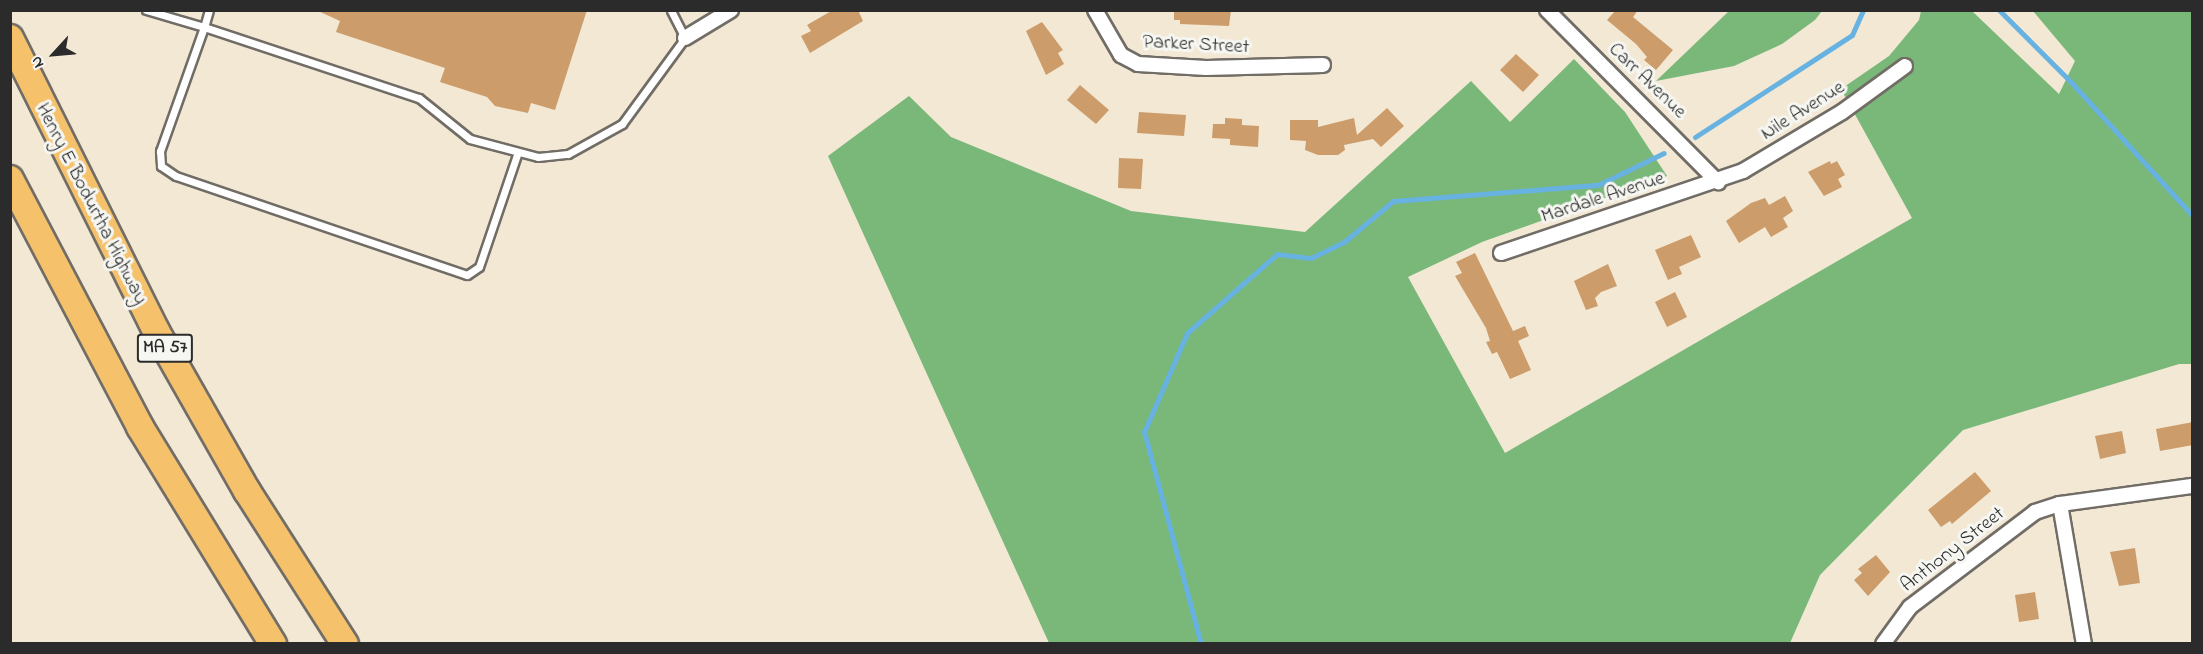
<!DOCTYPE html>
<html>
<head>
<meta charset="utf-8">
<style>
	body { margin:0 }
	#map { position:relative; width:2203px; height:654px; overflow:hidden; background:#f2e8d4; font-family:"Indie Flower",sans-serif }
	div>[style] { position:absolute }
	.forest>* { inset:0; background:#7ab87a }
	.stream>* { height:5px; margin:-2.5px; padding:0 2.5px; transform-origin:2.5px; border-radius:2.5px; background:#67b2e0 }
	.building>* { inset:0; background:#cc9c6b }
	.roads { filter:drop-shadow(2px 0 #716d66) drop-shadow(-2px 0 #716d66) drop-shadow(0 2px #716d66) drop-shadow(0 -2px #716d66) }
	.service>* { height:7px; margin:-3.5px; padding:0 3.5px; transform-origin:3.5px; border-radius:3.5px; background:#fff }
	.minor>* { height:14px; margin:-7px; padding:0 7px; transform-origin:7px; border-radius:7px; background:#fff }
	.motorway>* { height:26px; margin:-13px; padding:0 13px; transform-origin:13px; border-radius:13px; background:#f5c16b }
	span { translate:-50% -50%; white-space:nowrap; text-align:center; line-height:1.15; -webkit-text-stroke:6px #f6f6f2; paint-order:stroke }
	.shield-label span { padding:2px 4px; background:#f6f6f2; border:2px solid; border-radius:4px; -webkit-text-stroke-width:0 }
	.shield-label { font-size:18px; color:#2b2b2b; font-weight:700 }
	.street-label { font-size:20px; color:#2b2b2b }
	.frame { position:absolute; inset:0; border:12px solid #2b2b2b; pointer-events:none }
	.north { position:absolute; left:24px; top:24px; width:60px; height:60px; -webkit-text-stroke:4px #f6f6f2; paint-order:stroke; rotate:244deg; font-size:16px; font-weight:700; line-height:24px; text-align:center; color:#2b2b2b }
	.north::after { content:''; display:block; margin:auto; width:21px; height:27px; background:#2b2b2b; clip-path:polygon(50% 0,100% 100%,50% 72%,0 100%) }
</style>
</head>
<body>
<div id="map">
	<div class="forest">
		<div style="clip-path:polygon(1729px 11px,1822px 11px,1815px 20px,1782px 44px,1734px 66px,1656px 81px)"></div>
		<div style="clip-path:polygon(1921px 11px,1972px 11px,2059px 94px,2075px 61px,2033px 11px,2192px 11px,2192px 364px,2179px 364px,1963px 430px,1820px 575px,1790px 643px,1049px 643px,828px 156px,909px 96px,951px 137px,1131px 211px,1305px 232px,1471px 81px,1510px 122px,1574px 59px,1625px 112px,1667px 176px,1482px 242px,1408px 277px,1505px 453px,1912px 218px,1841px 89px,1889px 56px,1919px 20px)"></div>
	</div>
	<div class="stream">
		<div style="left:1999px;top:10px;width:100px;rotate:45deg"></div>
		<div style="left:2070px;top:81px;width:181px;rotate:47.7deg"></div>
		<div style="left:1695px;top:137px;width:187px;rotate:-33deg"></div>
		<div style="left:1852px;top:35px;width:27px;rotate:-66deg"></div>
		<div style="left:1201px;top:644px;width:220px;rotate:-105deg"></div>
		<div style="left:1144px;top:432px;width:108px;rotate:-66.5deg"></div>
		<div style="left:1187px;top:333px;width:120px;rotate:-41.3deg"></div>
		<div style="left:1277px;top:254px;width:34px;rotate:7deg"></div>
		<div style="left:1311px;top:258px;width:37px;rotate:-26deg"></div>
		<div style="left:1344px;top:242px;width:64px;rotate:-39.9deg"></div>
		<div style="left:1393px;top:201px;width:206px;rotate:-4.5deg"></div>
		<div style="left:1598px;top:185px;width:73px;rotate:-25.9deg"></div>
	</div>
	<div class="building">
		<div style="clip-path:polygon(316px 10px,587px 10px,555px 110px,531px 103px,528px 113px,495px 106px,487px 97px,440px 82px,445px 68px,336px 32px,340px 21px)"></div>
		<div style="clip-path:polygon(833px 10px,858px 10px,863px 21px,810px 53px,801px 36px,811px 31px,807px 25px)"></div>
		<div style="clip-path:polygon(1174px 10px,1231px 10px,1229px 26px,1180px 24px,1180px 20px,1174px 20px)"></div>
		<div style="clip-path:polygon(1616px 10px,1638px 10px,1633px 17px,1673px 50px,1656px 70px,1644px 60px,1647px 57px,1636px 44px,1607px 20px)"></div>
		<div style="clip-path:polygon(1042px 22px,1063px 50px,1058px 53px,1064px 64px,1046px 75px,1026px 31px)"></div>
		<div style="clip-path:polygon(1516px 54px,1539px 75px,1523px 92px,1500px 70px)"></div>
		<div style="clip-path:polygon(1080px 85px,1109px 110px,1096px 124px,1067px 100px)"></div>
		<div style="clip-path:polygon(1387px 108px,1404px 126px,1381px 147px,1373px 139px,1344px 145px,1345px 150px,1338px 155px,1318px 155px,1305px 150px,1306px 141px,1290px 140px,1290px 120px,1318px 120px,1318px 127px,1354px 118px,1357px 135px)"></div>
		<div style="clip-path:polygon(1139px 112px,1186px 115px,1184px 136px,1137px 133px)"></div>
		<div style="clip-path:polygon(1225px 118px,1242px 119px,1242px 125px,1259px 126px,1258px 147px,1230px 145px,1230px 139px,1212px 138px,1213px 124px,1225px 124px)"></div>
		<div style="clip-path:polygon(1119px 158px,1143px 159px,1141px 189px,1118px 188px)"></div>
		<div style="clip-path:polygon(1830px 161px,1831px 164px,1837px 161px,1845px 175px,1838px 179px,1842px 187px,1824px 196px,1808px 172px)"></div>
		<div style="clip-path:polygon(1785px 196px,1793px 211px,1783px 218px,1788px 227px,1771px 237px,1765px 227px,1739px 243px,1726px 221px,1751px 203px,1765px 198px,1769px 205px)"></div>
		<div style="clip-path:polygon(1691px 235px,1701px 257px,1679px 267px,1682px 274px,1668px 280px,1655px 250px)"></div>
		<div style="clip-path:polygon(1475px 253px,1513px 331px,1525px 326px,1529px 336px,1518px 341px,1531px 370px,1510px 379px,1497px 352px,1492px 354px,1486px 342px,1490px 341px,1486px 328px,1455px 276px,1462px 273px,1456px 262px)"></div>
		<div style="clip-path:polygon(1608px 264px,1617px 286px,1601px 292px,1595px 298px,1598px 306px,1586px 310px,1574px 281px)"></div>
		<div style="clip-path:polygon(1675px 292px,1687px 317px,1667px 327px,1655px 302px)"></div>
		<div style="clip-path:polygon(2193px 422px,2193px 445px,2160px 451px,2156px 429px)"></div>
		<div style="clip-path:polygon(2122px 431px,2126px 453px,2100px 459px,2095px 436px)"></div>
		<div style="clip-path:polygon(1975px 472px,1991px 491px,1952px 524px,1950px 521px,1941px 527px,1928px 510px)"></div>
		<div style="clip-path:polygon(2135px 548px,2140px 583px,2119px 586px,2110px 552px)"></div>
		<div style="clip-path:polygon(1876px 555px,1890px 572px,1868px 596px,1854px 580px,1862px 573px,1858px 569px)"></div>
		<div style="clip-path:polygon(2035px 592px,2039px 619px,2019px 622px,2015px 595px)"></div>
	</div>
	<div class="roads">
		<div class="service">
			<div style="left:146px;top:10px;width:60px;rotate:16.3deg"></div>
			<div style="left:204px;top:27px;width:132px;rotate:109.5deg"></div>
			<div style="left:160px;top:151px;width:15px;rotate:86deg"></div>
			<div style="left:161px;top:166px;width:18px;rotate:34deg"></div>
			<div style="left:176px;top:176px;width:307px;rotate:18.8deg"></div>
			<div style="left:467px;top:275px;width:14px;rotate:-34deg"></div>
			<div style="left:479px;top:267px;width:121px;rotate:-71.3deg"></div>
			<div style="left:209px;top:10px;width:18px;rotate:106deg"></div>
			<div style="left:204px;top:27px;width:226px;rotate:18.3deg"></div>
			<div style="left:419px;top:98px;width:65px;rotate:38.8deg"></div>
			<div style="left:470px;top:139px;width:70px;rotate:14.8deg"></div>
			<div style="left:538px;top:157px;width:30px;rotate:-6deg"></div>
			<div style="left:568px;top:154px;width:62px;rotate:-29.1deg"></div>
			<div style="left:622px;top:124px;width:107px;rotate:-53.8deg"></div>
			<div style="left:685px;top:38px;width:31px;rotate:-117deg"></div>
		</div>
		<div class="minor">
			<div style="left:1095px;top:10px;width:52px;rotate:60deg"></div>
			<div style="left:1121px;top:55px;width:19px;rotate:28deg"></div>
			<div style="left:1138px;top:64px;width:68px;rotate:3.4deg"></div>
			<div style="left:1206px;top:68px;width:117px;rotate:-1.5deg"></div>
			<div style="left:1547px;top:10px;width:243px;rotate:45.2deg"></div>
			<div style="left:685px;top:38px;width:54px;rotate:-31.3deg"></div>
			<div style="left:1501px;top:253px;width:256px;rotate:-18.7deg"></div>
			<div style="left:1743px;top:171px;width:115px;rotate:-30.8deg"></div>
			<div style="left:1842px;top:112px;width:78px;rotate:-36.1deg"></div>
			<div style="left:2060px;top:504px;width:142px;rotate:80.3deg"></div>
			<div style="left:1883px;top:644px;width:46px;rotate:-53.9deg"></div>
			<div style="left:1910px;top:607px;width:157px;rotate:-37.2deg"></div>
			<div style="left:2035px;top:512px;width:26px;rotate:-18deg"></div>
			<div style="left:2060px;top:504px;width:133px;rotate:-7.8deg"></div>
		</div>
		<div class="motorway">
			<div style="left:10px;top:38px;width:327px;rotate:63.5deg"></div>
			<div style="left:156px;top:331px;width:184px;rotate:60.4deg"></div>
			<div style="left:247px;top:491px;width:182px;rotate:57.4deg"></div>
			<div style="left:10px;top:179px;width:280px;rotate:62.3deg"></div>
			<div style="left:140px;top:427px;width:255px;rotate:58.5deg"></div>
		</div>
	</div>
	<div class="shield-label">
		<span style="left:165px;top:348px">MA 57</span>
	</div>
	<div class="street-label">
		<span style="left:1196px;top:45px;rotate:3deg">Parker Street</span>
		<span style="left:1647px;top:81px;rotate:44deg">Carr Avenue</span>
		<span style="left:1803px;top:111px;rotate:-32deg">Nile Avenue</span>
		<span style="left:1603px;top:198px;rotate:-18deg">Mardale Avenue</span>
		<span style="left:91px;top:204px;rotate:63deg">Henry E Bodurtha Highway</span>
		<span style="left:1953px;top:550px;rotate:-38deg">Anthony Street</span>
	</div>
	<div class="frame"></div>
	<div class="north">N</div>
</div>
</body>
</html>
